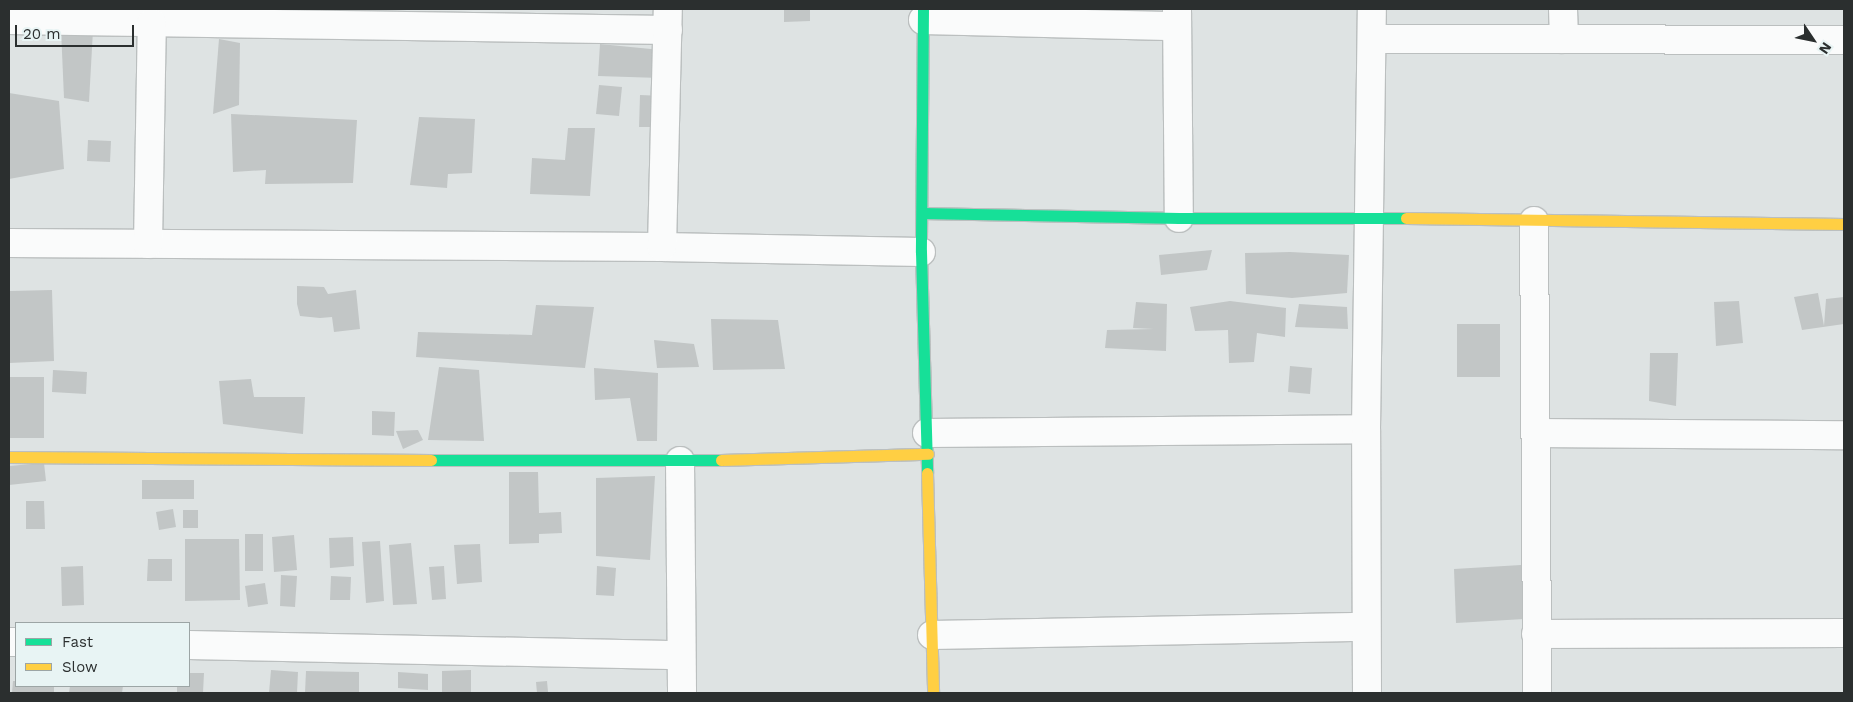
<!DOCTYPE html>
<html>
<head>
<meta charset="utf-8">
<style>
	body { margin:0 }
	#map { position:relative; width:1853px; height:702px; overflow:hidden; background:#dee3e3; font-family:"Work Sans",sans-serif }
	div>[style] { position:absolute }
	.building>* { inset:0; background:#c2c6c6 }
	.roads { filter:drop-shadow(1px 0 #bbbfbf) drop-shadow(-1px 0 #bbbfbf) drop-shadow(0 1px #bbbfbf) drop-shadow(0 -1px #bbbfbf) }
	.street>* { height:28px; margin:-14px; padding:0 14px; transform-origin:14px; border-radius:14px; background:#fafbfb }
	.fast>* { height:11px; margin:-5.5px; padding:0 5.5px; transform-origin:5.5px; border-radius:5.5px; background:#16e098 }
	.slow>* { height:11px; margin:-5.5px; padding:0 5.5px; transform-origin:5.5px; border-radius:5.5px; background:#ffcf43 }
	span { translate:-50% -50%; white-space:nowrap; text-align:center; line-height:1.15; -webkit-text-stroke:5px #e8f4f4; paint-order:stroke }
	.frame { position:absolute; inset:0; border:10px solid #2b2f2f; pointer-events:none }
	.legend { position:absolute; left:15px; top:622px; width:175px; height:65px; box-sizing:border-box; background:#e8f4f4; border:1px solid #9ca5a5; margin:0; padding:6px 9px; list-style:none; font-size:15px; color:#2b2f2f }
	.legend li { display:flex; align-items:center; gap:10px; height:25px }
	.legend b { width:25px; border:1px solid #9ca5a5 }
	.north { position:absolute; left:1788px; top:15px; width:50px; height:50px; -webkit-text-stroke:4px #e8f4f4; paint-order:stroke; rotate:124deg; font-size:14px; font-weight:700; line-height:20px; text-align:center; color:#2b2f2f }
	.north::after { content:''; display:block; margin:auto; width:18px; height:22px; background:#2b2f2f; clip-path:polygon(50% 0,100% 100%,50% 72%,0 100%) }
	.scale { position:absolute; left:15px; top:25px; width:119px; height:22px; box-sizing:border-box; border:2px solid #2b2f2f; border-top:0; padding-left:6px; font-size:15px; line-height:18px; white-space:nowrap; color:#2b2f2f; -webkit-text-stroke:4px #e8f4f4; paint-order:stroke }
</style>
</head>
<body>
<div id="map">
	<div class="building">
		<div style="clip-path:polygon(784px 9px,810px 9px,810px 21px,784px 22px)"></div>
		<div style="clip-path:polygon(61px 29px,93px 30px,89px 102px,64px 98px)"></div>
		<div style="clip-path:polygon(219px 39px,240px 43px,239px 105px,213px 114px)"></div>
		<div style="clip-path:polygon(600px 44px,661px 50px,660px 78px,598px 76px)"></div>
		<div style="clip-path:polygon(599px 85px,622px 87px,619px 116px,596px 114px)"></div>
		<div style="clip-path:polygon(9px 93px,59px 101px,64px 169px,9px 179px)"></div>
		<div style="clip-path:polygon(640px 95px,663px 96px,662px 127px,639px 127px)"></div>
		<div style="clip-path:polygon(231px 114px,357px 120px,353px 183px,265px 184px,266px 170px,233px 172px)"></div>
		<div style="clip-path:polygon(419px 117px,475px 119px,472px 173px,448px 174px,447px 188px,410px 185px)"></div>
		<div style="clip-path:polygon(568px 128px,595px 128px,590px 196px,530px 194px,532px 158px,565px 160px)"></div>
		<div style="clip-path:polygon(88px 140px,111px 141px,110px 162px,87px 161px)"></div>
		<div style="clip-path:polygon(1212px 250px,1207px 270px,1161px 275px,1159px 255px)"></div>
		<div style="clip-path:polygon(1290px 252px,1349px 255px,1347px 293px,1292px 298px,1246px 294px,1245px 253px)"></div>
		<div style="clip-path:polygon(297px 286px,324px 287px,328px 294px,356px 290px,360px 329px,334px 332px,332px 317px,320px 318px,300px 316px,297px 304px)"></div>
		<div style="clip-path:polygon(52px 290px,54px 361px,9px 363px,9px 291px)"></div>
		<div style="clip-path:polygon(1818px 293px,1824px 326px,1826px 299px,1844px 297px,1844px 324px,1802px 330px,1794px 297px)"></div>
		<div style="clip-path:polygon(1230px 301px,1286px 308px,1285px 337px,1257px 333px,1254px 362px,1229px 363px,1228px 330px,1195px 331px,1190px 307px)"></div>
		<div style="clip-path:polygon(1739px 301px,1743px 343px,1716px 346px,1714px 302px)"></div>
		<div style="clip-path:polygon(1136px 302px,1167px 304px,1166px 351px,1105px 348px,1107px 330px,1154px 329px,1133px 328px)"></div>
		<div style="clip-path:polygon(1299px 304px,1347px 307px,1348px 329px,1295px 327px)"></div>
		<div style="clip-path:polygon(536px 305px,594px 307px,585px 368px,416px 357px,418px 332px,532px 335px)"></div>
		<div style="clip-path:polygon(711px 319px,778px 320px,785px 369px,713px 370px)"></div>
		<div style="clip-path:polygon(1457px 324px,1500px 324px,1500px 377px,1457px 377px)"></div>
		<div style="clip-path:polygon(654px 340px,694px 344px,699px 367px,657px 368px)"></div>
		<div style="clip-path:polygon(1650px 353px,1678px 353px,1676px 406px,1649px 401px)"></div>
		<div style="clip-path:polygon(1290px 366px,1312px 368px,1310px 394px,1288px 392px)"></div>
		<div style="clip-path:polygon(439px 367px,479px 370px,484px 441px,428px 440px)"></div>
		<div style="clip-path:polygon(594px 368px,658px 373px,657px 441px,637px 441px,630px 398px,595px 400px)"></div>
		<div style="clip-path:polygon(53px 370px,87px 372px,86px 394px,52px 392px)"></div>
		<div style="clip-path:polygon(9px 377px,44px 377px,44px 438px,9px 438px)"></div>
		<div style="clip-path:polygon(251px 379px,254px 397px,305px 397px,303px 434px,223px 424px,219px 381px)"></div>
		<div style="clip-path:polygon(372px 411px,395px 412px,394px 436px,372px 435px)"></div>
		<div style="clip-path:polygon(418px 430px,423px 440px,403px 449px,396px 431px)"></div>
		<div style="clip-path:polygon(44px 463px,46px 481px,9px 485px,9px 466px)"></div>
		<div style="clip-path:polygon(509px 472px,538px 472px,539px 513px,561px 512px,562px 533px,539px 534px,539px 543px,509px 544px)"></div>
		<div style="clip-path:polygon(655px 476px,650px 560px,596px 556px,596px 478px)"></div>
		<div style="clip-path:polygon(142px 480px,194px 480px,194px 499px,142px 499px)"></div>
		<div style="clip-path:polygon(26px 501px,44px 501px,45px 529px,26px 529px)"></div>
		<div style="clip-path:polygon(173px 509px,176px 527px,159px 530px,156px 512px)"></div>
		<div style="clip-path:polygon(183px 510px,198px 510px,198px 528px,183px 528px)"></div>
		<div style="clip-path:polygon(245px 534px,263px 534px,263px 571px,245px 571px)"></div>
		<div style="clip-path:polygon(294px 535px,297px 570px,274px 572px,272px 537px)"></div>
		<div style="clip-path:polygon(353px 537px,354px 566px,330px 568px,329px 538px)"></div>
		<div style="clip-path:polygon(185px 539px,239px 539px,240px 600px,185px 601px)"></div>
		<div style="clip-path:polygon(380px 541px,384px 601px,366px 603px,362px 542px)"></div>
		<div style="clip-path:polygon(411px 543px,417px 604px,393px 605px,389px 545px)"></div>
		<div style="clip-path:polygon(480px 544px,482px 582px,457px 584px,454px 545px)"></div>
		<div style="clip-path:polygon(148px 559px,172px 559px,172px 581px,147px 581px)"></div>
		<div style="clip-path:polygon(1521px 565px,1524px 619px,1456px 623px,1454px 569px)"></div>
		<div style="clip-path:polygon(83px 566px,84px 605px,62px 606px,61px 567px)"></div>
		<div style="clip-path:polygon(444px 566px,446px 599px,432px 600px,429px 567px)"></div>
		<div style="clip-path:polygon(597px 566px,616px 568px,614px 596px,596px 595px)"></div>
		<div style="clip-path:polygon(281px 575px,297px 576px,295px 607px,280px 606px)"></div>
		<div style="clip-path:polygon(331px 576px,351px 577px,350px 600px,330px 600px)"></div>
		<div style="clip-path:polygon(265px 583px,268px 604px,248px 607px,245px 586px)"></div>
		<div style="clip-path:polygon(271px 670px,298px 672px,297px 693px,269px 693px)"></div>
		<div style="clip-path:polygon(471px 670px,471px 693px,442px 693px,442px 671px)"></div>
		<div style="clip-path:polygon(306px 671px,359px 672px,359px 693px,305px 693px)"></div>
		<div style="clip-path:polygon(398px 672px,428px 674px,428px 690px,398px 688px)"></div>
		<div style="clip-path:polygon(189px 673px,204px 673px,203px 693px,177px 693px,177px 686px,189px 686px)"></div>
		<div style="clip-path:polygon(13px 681px,16px 681px,16px 686px,54px 686px,54px 693px,12px 693px)"></div>
		<div style="clip-path:polygon(547px 681px,548px 692px,537px 693px,536px 682px)"></div>
		<div style="clip-path:polygon(70px 686px,123px 686px,122px 693px,69px 693px)"></div>
	</div>
	<div class="roads">
		<div class="street">
			<div style="left:1177px;top:9px;width:209px;rotate:89.5deg"></div>
			<div style="left:1563px;top:9px;width:30px;rotate:88deg"></div>
			<div style="left:9px;top:20px;width:659px;rotate:0.87deg"></div>
			<div style="left:923px;top:20px;width:254px;rotate:1.4deg"></div>
			<div style="left:1372px;top:39px;width:472px;rotate:0.1deg"></div>
			<div style="left:1534px;top:221px;width:472px;rotate:89.6deg"></div>
			<div style="left:9px;top:243px;width:653px;rotate:0.35deg"></div>
			<div style="left:662px;top:247px;width:259px;rotate:1.1deg"></div>
			<div style="left:148px;top:244px;width:221px;rotate:-89deg"></div>
			<div style="left:662px;top:247px;width:238px;rotate:-88.6deg"></div>
			<div style="left:927px;top:433px;width:439px;rotate:-0.5deg"></div>
			<div style="left:1536px;top:433px;width:308px;rotate:0.4deg"></div>
			<div style="left:680px;top:461px;width:232px;rotate:89.5deg"></div>
			<div style="left:1536px;top:634px;width:308px;rotate:-0.2deg"></div>
			<div style="left:932px;top:635px;width:434px;rotate:-1.1deg"></div>
			<div style="left:9px;top:642px;width:7px"></div>
			<div style="left:189px;top:645px;width:492px;rotate:1.2deg"></div>
			<div style="left:1367px;top:693px;width:264px;rotate:-90.2deg"></div>
			<div style="left:1366px;top:429px;width:420px;rotate:-89.2deg"></div>
		</div>
		<div class="fast">
			<div style="left:923px;top:9px;width:243px;rotate:90.5deg"></div>
			<div style="left:921px;top:252px;width:221px;rotate:88.4deg"></div>
			<div style="left:922px;top:213px;width:257px;rotate:1.1deg"></div>
			<div style="left:1179px;top:218px;width:227px"></div>
			<div style="left:431px;top:460px;width:290px"></div>
		</div>
		<div class="slow">
			<div style="left:1406px;top:218px;width:438px;rotate:0.8deg"></div>
			<div style="left:9px;top:457px;width:422px;rotate:0.4deg"></div>
			<div style="left:721px;top:460px;width:207px;rotate:-1.7deg"></div>
			<div style="left:927px;top:473px;width:220px;rotate:88.4deg"></div>
		</div>
	</div>
	<div class="frame"></div>
	<ul class="legend">
	<li><b style="height:6px;background:#16e098"></b>Fast</li>
	<li><b style="height:6px;background:#ffcf43"></b>Slow</li>
	</ul>
	<div class="north">N</div>
	<div class="scale">20 m</div>
</div>
</body>
</html>
